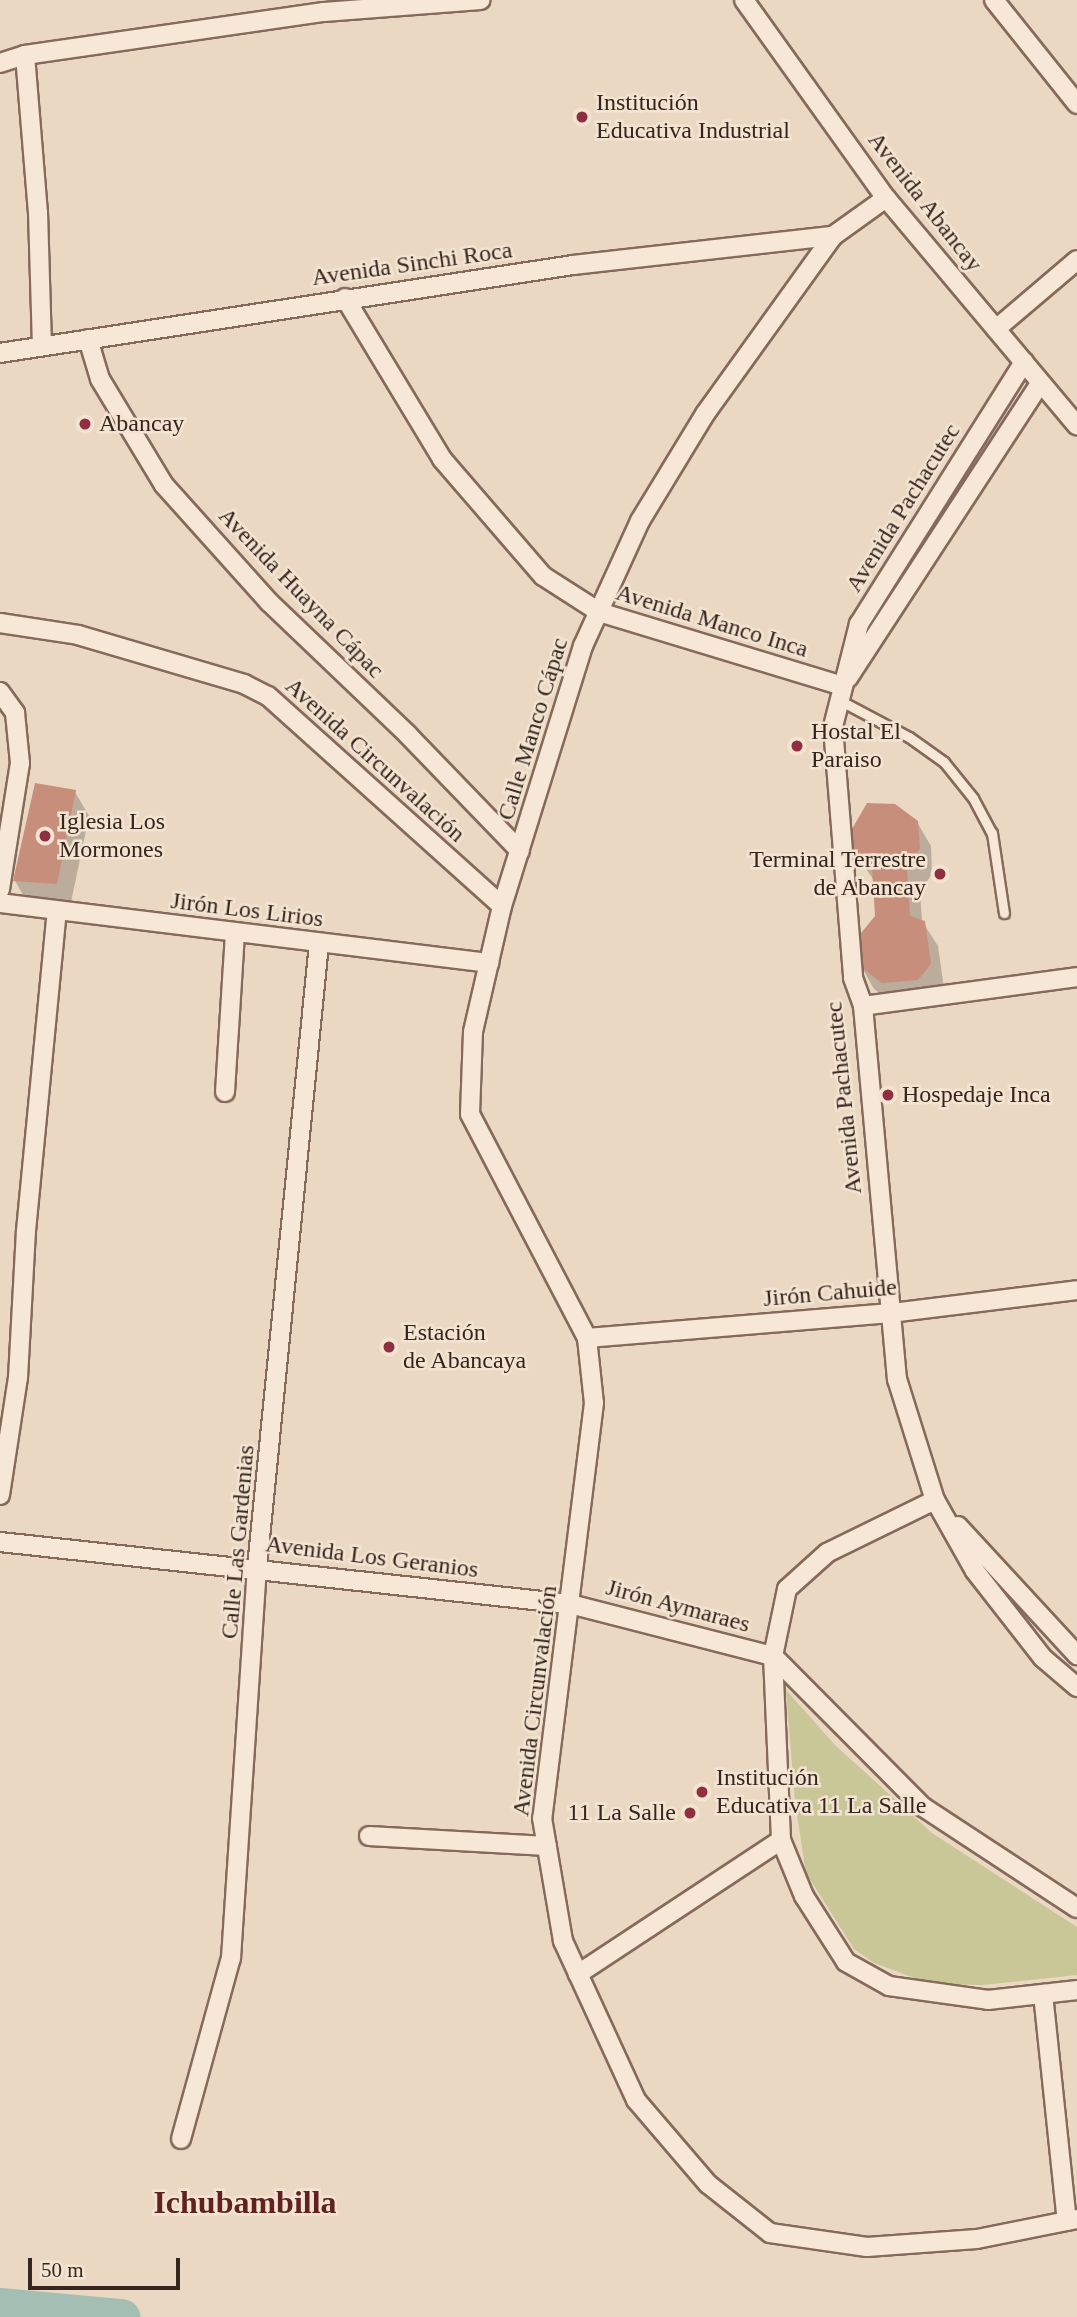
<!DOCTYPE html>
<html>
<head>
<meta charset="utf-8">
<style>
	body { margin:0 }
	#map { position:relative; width:1077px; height:2317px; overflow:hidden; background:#ebd8c3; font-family:"Times New Roman",serif }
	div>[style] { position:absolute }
	.green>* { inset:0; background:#c9c698 }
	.shadow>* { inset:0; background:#0003 }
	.river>* { height:37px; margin:-18.5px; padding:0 18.5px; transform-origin:18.5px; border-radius:18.5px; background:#a5beb3 }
	.building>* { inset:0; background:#c78e7b }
	.roads { filter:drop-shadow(2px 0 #856a5b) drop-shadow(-2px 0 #856a5b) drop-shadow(0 2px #856a5b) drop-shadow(0 -2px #856a5b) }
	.service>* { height:9px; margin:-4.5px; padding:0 4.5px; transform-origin:4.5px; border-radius:4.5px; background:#f7e7d6 }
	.minor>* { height:18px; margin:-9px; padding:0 9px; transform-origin:9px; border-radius:9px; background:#f7e7d6 }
	.dots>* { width:19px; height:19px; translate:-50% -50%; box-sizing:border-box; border:4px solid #f3e4d2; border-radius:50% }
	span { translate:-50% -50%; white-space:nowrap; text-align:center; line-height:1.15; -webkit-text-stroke:5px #f3e4d2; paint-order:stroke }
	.poi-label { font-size:24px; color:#35251e }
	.left { translate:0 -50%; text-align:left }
	.right { translate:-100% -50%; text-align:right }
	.street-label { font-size:24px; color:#35251e }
	.district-label { font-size:32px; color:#5f2220; font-weight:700 }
	.scale { position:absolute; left:28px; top:2258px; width:152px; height:32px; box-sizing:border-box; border:4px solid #35251e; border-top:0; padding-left:9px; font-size:21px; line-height:24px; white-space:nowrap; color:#35251e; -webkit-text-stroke:5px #f3e4d2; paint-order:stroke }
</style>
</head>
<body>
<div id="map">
	<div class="green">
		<div style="clip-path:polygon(786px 1690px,835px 1745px,932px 1833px,1077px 1927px,1077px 1975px,983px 1985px,931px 1984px,874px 1963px,854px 1949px,806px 1873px,795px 1802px)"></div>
	</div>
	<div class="shadow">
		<div style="clip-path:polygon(37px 785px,75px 792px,89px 816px,70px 907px,29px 905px,15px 881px)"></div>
		<div style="clip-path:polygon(917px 822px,931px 846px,932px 874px,920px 892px,922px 921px,938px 946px,944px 988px,897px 1006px,874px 989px,860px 964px,877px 917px,875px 882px,856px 854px)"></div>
	</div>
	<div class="river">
		<div style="left:0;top:2306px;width:122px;rotate:5.2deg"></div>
	</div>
	<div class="building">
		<div style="clip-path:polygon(35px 783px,76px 790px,57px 884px,13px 881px)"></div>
		<div style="clip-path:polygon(867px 803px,895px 804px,918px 821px,920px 849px,907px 868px,910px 916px,925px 921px,931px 964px,918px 980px,882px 983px,858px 965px,857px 938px,875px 916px,872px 868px,854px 854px,852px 829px)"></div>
	</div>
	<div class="roads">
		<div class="service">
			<div style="left:839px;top:700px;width:79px;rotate:27.9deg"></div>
			<div style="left:909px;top:737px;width:43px;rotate:35.5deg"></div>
			<div style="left:944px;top:762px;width:46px;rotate:51.1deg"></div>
			<div style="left:973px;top:798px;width:40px;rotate:62deg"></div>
			<div style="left:992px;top:833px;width:81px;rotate:81.5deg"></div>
		</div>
		<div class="minor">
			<div style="left:744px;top:0;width:244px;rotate:54.4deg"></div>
			<div style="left:886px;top:198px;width:297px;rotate:50deg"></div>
			<div style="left:994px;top:0;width:133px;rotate:51.4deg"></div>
			<div style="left:25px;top:55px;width:158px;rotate:85.3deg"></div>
			<div style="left:38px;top:212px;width:134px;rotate:88.3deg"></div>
			<div style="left:0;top:63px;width:26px;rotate:-18deg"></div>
			<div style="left:25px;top:55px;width:302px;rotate:-8.2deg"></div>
			<div style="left:324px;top:12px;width:157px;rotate:-4.4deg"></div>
			<div style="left:886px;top:198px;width:65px;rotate:144.4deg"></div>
			<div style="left:833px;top:236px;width:219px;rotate:125.7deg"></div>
			<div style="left:705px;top:414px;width:125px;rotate:121.3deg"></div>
			<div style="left:640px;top:521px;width:137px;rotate:114.5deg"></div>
			<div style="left:583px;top:646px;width:272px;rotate:107.3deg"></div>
			<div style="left:502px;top:906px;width:129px;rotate:103deg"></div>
			<div style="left:473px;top:1032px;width:82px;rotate:92.1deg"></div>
			<div style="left:470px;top:1114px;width:253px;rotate:62.4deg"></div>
			<div style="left:587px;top:1338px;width:65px;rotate:83.9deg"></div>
			<div style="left:594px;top:1403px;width:418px;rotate:97.1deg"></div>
			<div style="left:542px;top:1818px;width:125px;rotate:80.3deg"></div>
			<div style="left:563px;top:1941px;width:175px;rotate:65.3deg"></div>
			<div style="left:636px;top:2100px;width:111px;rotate:49.4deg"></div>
			<div style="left:708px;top:2184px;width:79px;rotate:38.3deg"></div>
			<div style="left:770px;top:2233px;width:98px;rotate:8.2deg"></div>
			<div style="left:867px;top:2247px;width:110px;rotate:-4.2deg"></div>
			<div style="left:977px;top:2239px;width:102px;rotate:-11.3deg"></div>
			<div style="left:345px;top:298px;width:188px;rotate:58.9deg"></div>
			<div style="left:442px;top:459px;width:155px;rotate:49.2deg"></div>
			<div style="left:543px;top:576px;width:67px;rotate:32.7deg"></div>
			<div style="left:599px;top:612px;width:254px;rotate:16.9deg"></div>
			<div style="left:996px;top:329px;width:106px;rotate:-40.4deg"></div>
			<div style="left:88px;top:339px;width:42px;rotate:73.3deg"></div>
			<div style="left:100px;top:379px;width:124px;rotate:58.9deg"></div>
			<div style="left:164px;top:485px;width:157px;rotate:48.1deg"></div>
			<div style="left:269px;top:602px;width:192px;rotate:43.7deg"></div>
			<div style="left:408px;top:735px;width:161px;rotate:46deg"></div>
			<div style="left:0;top:353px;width:580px;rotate:-8.73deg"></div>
			<div style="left:573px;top:265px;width:262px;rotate:-6.4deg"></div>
			<div style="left:1024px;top:362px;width:310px;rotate:122.2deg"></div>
			<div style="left:859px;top:624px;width:106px;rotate:104.2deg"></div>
			<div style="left:833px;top:727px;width:252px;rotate:85.4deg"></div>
			<div style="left:853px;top:978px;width:30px;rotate:70deg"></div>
			<div style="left:863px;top:1006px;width:375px;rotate:84.8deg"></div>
			<div style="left:897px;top:1379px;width:127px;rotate:72.6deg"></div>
			<div style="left:935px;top:1500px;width:81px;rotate:60.6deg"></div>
			<div style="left:975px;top:1571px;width:110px;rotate:52deg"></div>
			<div style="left:1043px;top:1658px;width:45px;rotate:40.5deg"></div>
			<div style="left:0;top:623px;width:79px;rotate:8.7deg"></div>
			<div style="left:78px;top:635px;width:173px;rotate:16.4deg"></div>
			<div style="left:244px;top:684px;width:27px;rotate:27deg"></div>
			<div style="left:268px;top:696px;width:314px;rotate:41.9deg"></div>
			<div style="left:848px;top:678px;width:352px;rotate:-56.9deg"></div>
			<div style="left:0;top:692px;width:26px;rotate:54deg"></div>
			<div style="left:15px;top:713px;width:50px;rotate:84.3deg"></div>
			<div style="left:20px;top:763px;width:128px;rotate:99deg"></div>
			<div style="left:0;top:903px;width:493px;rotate:7deg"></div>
			<div style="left:863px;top:1006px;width:216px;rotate:-7.7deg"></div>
			<div style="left:225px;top:1092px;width:158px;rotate:-86.4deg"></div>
			<div style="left:587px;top:1338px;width:305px;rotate:-4.7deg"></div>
			<div style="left:891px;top:1313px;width:187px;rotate:-7deg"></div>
			<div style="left:0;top:1495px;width:118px;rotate:-81.3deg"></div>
			<div style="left:18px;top:1378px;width:147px;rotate:-86.9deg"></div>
			<div style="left:26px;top:1231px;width:321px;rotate:-84.5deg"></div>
			<div style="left:935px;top:1500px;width:120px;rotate:153.9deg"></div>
			<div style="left:827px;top:1553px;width:54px;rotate:138deg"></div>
			<div style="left:787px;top:1589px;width:68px;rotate:101.8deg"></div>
			<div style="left:773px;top:1656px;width:184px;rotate:87.5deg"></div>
			<div style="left:781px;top:1840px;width:61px;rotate:67.7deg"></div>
			<div style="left:804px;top:1896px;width:78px;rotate:57.5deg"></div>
			<div style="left:846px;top:1962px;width:49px;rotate:29.2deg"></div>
			<div style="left:889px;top:1986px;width:100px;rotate:8deg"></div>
			<div style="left:988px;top:2000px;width:90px;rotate:-6.4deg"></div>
			<div style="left:958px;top:1526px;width:176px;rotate:47.3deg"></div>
			<div style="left:0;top:1542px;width:573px;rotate:6.21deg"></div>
			<div style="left:570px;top:1604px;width:210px;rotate:14.4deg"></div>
			<div style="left:773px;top:1656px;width:213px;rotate:45.2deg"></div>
			<div style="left:923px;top:1807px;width:184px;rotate:33.3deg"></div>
			<div style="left:369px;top:1836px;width:178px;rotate:3.2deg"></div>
			<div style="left:578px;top:1974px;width:243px;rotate:-33.4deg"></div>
			<div style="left:1043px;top:1994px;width:228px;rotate:84deg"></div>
			<div style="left:181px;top:2139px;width:188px;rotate:-74.6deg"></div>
			<div style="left:231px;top:1958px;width:391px;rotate:-86.2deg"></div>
			<div style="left:257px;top:1568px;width:627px;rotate:-84.33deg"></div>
		</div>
	</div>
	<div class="dots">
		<div style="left:582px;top:117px;background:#902f40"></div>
		<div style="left:85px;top:424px;background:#902f40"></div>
		<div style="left:797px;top:746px;background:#902f40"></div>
		<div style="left:45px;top:836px;background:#902f40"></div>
		<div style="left:940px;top:874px;background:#902f40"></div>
		<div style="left:888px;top:1095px;background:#902f40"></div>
		<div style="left:389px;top:1347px;background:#902f40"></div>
		<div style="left:702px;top:1792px;background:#902f40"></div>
		<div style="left:690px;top:1813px;background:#902f40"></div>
	</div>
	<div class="poi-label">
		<span class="left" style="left:596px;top:117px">Institución<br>Educativa Industrial</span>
		<span class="left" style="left:99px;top:424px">Abancay</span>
		<span class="left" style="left:811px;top:746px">Hostal El<br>Paraiso</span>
		<span class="left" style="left:59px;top:836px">Iglesia Los<br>Mormones</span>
		<span class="right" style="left:926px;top:874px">Terminal Terrestre<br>de Abancay</span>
		<span class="left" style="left:902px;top:1095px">Hospedaje Inca</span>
		<span class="left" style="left:403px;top:1347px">Estación<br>de Abancaya</span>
		<span class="left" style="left:716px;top:1792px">Institución<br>Educativa 11 La Salle</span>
		<span class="right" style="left:676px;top:1813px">11 La Salle</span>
	</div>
	<div class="street-label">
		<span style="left:925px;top:202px;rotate:52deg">Avenida Abancay</span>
		<span style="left:412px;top:264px;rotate:-8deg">Avenida Sinchi Roca</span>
		<span style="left:903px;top:508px;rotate:-58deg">Avenida Pachacutec</span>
		<span style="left:301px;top:593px;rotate:46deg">Avenida Huayna Cápac</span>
		<span style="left:712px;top:621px;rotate:17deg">Avenida Manco Inca</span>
		<span style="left:533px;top:729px;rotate:-73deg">Calle Manco Cápac</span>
		<span style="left:375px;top:760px;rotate:42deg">Avenida Circunvalación</span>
		<span style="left:247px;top:910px;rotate:7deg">Jirón Los Lirios</span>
		<span style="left:844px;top:1098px;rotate:-96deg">Avenida Pachacutec</span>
		<span style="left:830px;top:1293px;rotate:-5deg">Jirón Cahuide</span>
		<span style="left:238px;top:1542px;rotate:-85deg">Calle Las Gardenias</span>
		<span style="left:372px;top:1557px;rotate:7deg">Avenida Los Geranios</span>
		<span style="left:678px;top:1606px;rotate:15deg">Jirón Aymaraes</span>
		<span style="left:535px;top:1701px;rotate:-83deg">Avenida Circunvalación</span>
	</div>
	<div class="district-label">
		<span style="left:245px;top:2202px">Ichubambilla</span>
	</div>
	<div class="scale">50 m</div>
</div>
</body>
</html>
